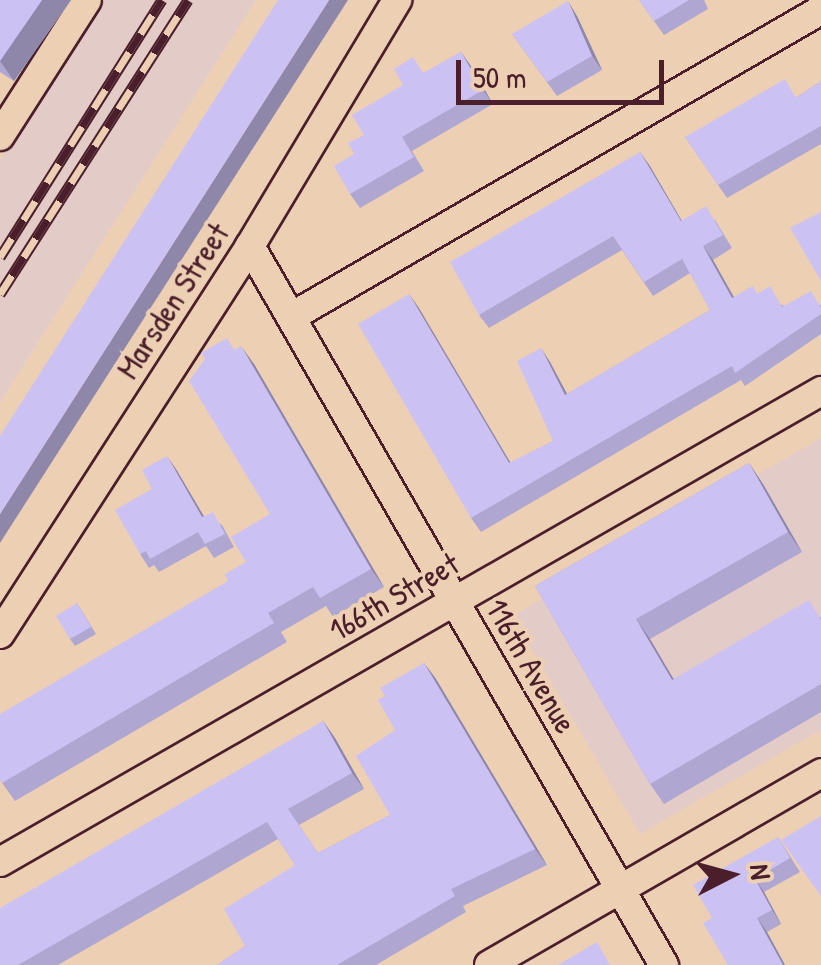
<!DOCTYPE html>
<html>
<head>
<meta charset="utf-8">
<style>
	body { margin:0 }
	#map { position:relative; width:821px; height:965px; overflow:hidden; background:#edd0b4; font-family:"Patrick Hand",sans-serif }
	div>[style] { position:absolute }
	.built>* { inset:0; background:#e3ccc7 }
	.roads { filter:drop-shadow(2px 0 #4a1f2b) drop-shadow(-2px 0 #4a1f2b) drop-shadow(0 2px #4a1f2b) drop-shadow(0 -2px #4a1f2b) }
	.minor>* { height:28px; margin:-14px; padding:0 14px; transform-origin:14px; border-radius:14px; background:#edd0b4 }
	.rail>* { height:11px; margin-top:-5.5px; transform-origin:0; background:repeating-linear-gradient(90deg,#edd0b4 0 22px,#4a1f2b 0 44px); box-sizing:border-box; border-block:2px solid #4a1f2b }
	.wall>* { inset:0; background:#afa6d1 }
	.shaded-wall>* { inset:0; background:#8f87aa }
	.building>* { inset:0; background:#ccc1f3 }
	span { translate:-50% -50%; white-space:nowrap; text-align:center; line-height:1.15; -webkit-text-stroke:8px #edd0b4; paint-order:stroke }
	.street-label { font-size:32px; color:#4a1f2b }
	.north { position:absolute; left:681px; top:825px; width:100px; height:100px; -webkit-text-stroke:8px #edd0b4; paint-order:stroke; rotate:84deg; font-size:28px; font-weight:700; line-height:40px; text-align:center; color:#4a1f2b }
	.north::after { content:''; display:block; margin:auto; width:35px; height:45px; background:#4a1f2b; clip-path:polygon(50% 0,100% 100%,50% 72%,0 100%) }
	.scale { position:absolute; left:456px; top:60px; width:208px; height:45px; box-sizing:border-box; border:5px solid #4a1f2b; border-top:0; padding-left:12px; font-size:30px; line-height:35px; white-space:nowrap; color:#4a1f2b; -webkit-text-stroke:8px #edd0b4; paint-order:stroke }
</style>
</head>
<body>
<div id="map">
	<div class="built">
		<div style="clip-path:polygon(99px 0,256px 0,0 402px,0 160px)"></div>
		<div style="clip-path:polygon(821px 438px,821px 730px,640px 834px,512px 616px)"></div>
	</div>
	<div class="roads">
		<div class="minor">
			<div style="left:0;top:136px;width:161px;rotate:-57.4deg"></div>
			<div style="left:250px;top:246px;width:830px;rotate:60.07deg"></div>
			<div style="left:291px;top:317px;width:612px;rotate:-30.08deg"></div>
			<div style="left:0;top:634px;width:462px;rotate:-57.2deg"></div>
			<div style="left:250px;top:246px;width:287px;rotate:-59.1deg"></div>
			<div style="left:0;top:862px;width:947px;rotate:-29.84deg"></div>
			<div style="left:489px;top:965px;width:384px;rotate:-30deg"></div>
		</div>
	</div>
	<div class="rail">
		<div style="left:0;top:257px;width:304px;rotate:-57.8deg"></div>
		<div style="left:0;top:294px;width:349px;rotate:-57.4deg"></div>
	</div>
	<div class="wall">
		<div style="clip-path:polygon(0 0,71px 0,14px 81px,0 72px)"></div>
		<div style="clip-path:polygon(639px 0,704px 0,708px 9px,664px 35px)"></div>
		<div style="clip-path:polygon(577px 16px,602px 70px,557px 96px,512px 34px)"></div>
		<div style="clip-path:polygon(461px 52px,493px 104px,412px 151px,424px 171px,360px 208px,350px 194px,354px 154px,364px 135px,424px 73px)"></div>
		<div style="clip-path:polygon(821px 81px,821px 144px,727px 198px,685px 137px,797px 97px)"></div>
		<div style="clip-path:polygon(640px 152px,682px 221px,715px 220px,732px 248px,713px 260px,734px 297px,758px 294px,784px 306px,821px 305px,821px 334px,745px 386px,741px 380px,481px 532px,471px 518px,409px 294px,510px 463px,553px 441px,550px 362px,567px 394px,710px 310px,690px 273px,653px 296px,622px 250px,489px 328px,479px 315px)"></div>
		<div style="clip-path:polygon(235px 350px,254px 364px,384px 587px,333px 617px,326px 606px,281px 632px,287px 642px,15px 801px,0 780px,228px 581px,246px 562px,270px 514px)"></div>
		<div style="clip-path:polygon(749px 463px,763px 484px,802px 552px,650px 639px,673px 679px,821px 617px,821px 712px,664px 804px,650px 784px,535px 586px)"></div>
		<div style="clip-path:polygon(176px 469px,204px 517px,222px 525px,234px 547px,214px 558px,206px 546px,159px 572px,154px 565px,149px 568px,140px 554px,152px 489px)"></div>
		<div style="clip-path:polygon(77px 603px,96px 634px,75px 646px,70px 639px)"></div>
		<div style="clip-path:polygon(424px 663px,436px 679px,547px 865px,463px 906px,466px 912px,376px 965px,217px 965px,245px 946px,295px 865px,278px 839px,58px 965px,0 965px,323px 721px,335px 738px,364px 789px,299px 825px,318px 853px,390px 815px,395px 730px,385px 696px)"></div>
		<div style="clip-path:polygon(778px 837px,800px 872px,764px 892px,781px 924px,767px 932px,785px 965px,728px 965px,712px 918px)"></div>
	</div>
	<div class="shaded-wall">
		<div style="clip-path:polygon(42px 0,71px 0,14px 81px,0 61px)"></div>
		<div style="clip-path:polygon(329px 0,348px 0,0 543px,0 514px)"></div>
		<div style="clip-path:polygon(568px 1px,577px 16px,602px 70px,592px 56px)"></div>
		<div style="clip-path:polygon(461px 52px,471px 66px,493px 104px,483px 90px)"></div>
		<div style="clip-path:polygon(640px 152px,650px 166px,690px 235px,681px 221px)"></div>
		<div style="clip-path:polygon(703px 246px,713px 260px,742px 312px,732px 298px)"></div>
		<div style="clip-path:polygon(409px 294px,419px 308px,519px 477px,509px 463px)"></div>
		<div style="clip-path:polygon(241px 346px,254px 364px,384px 587px,371px 569px)"></div>
		<div style="clip-path:polygon(541px 348px,550px 362px,575px 409px,565px 395px)"></div>
		<div style="clip-path:polygon(167px 456px,176px 469px,212px 530px,202px 517px)"></div>
		<div style="clip-path:polygon(749px 463px,763px 484px,802px 552px,788px 532px)"></div>
		<div style="clip-path:polygon(636px 619px,650px 639px,686px 700px,672px 680px)"></div>
		<div style="clip-path:polygon(424px 663px,436px 679px,547px 865px,535px 849px)"></div>
		<div style="clip-path:polygon(323px 721px,335px 738px,364px 789px,352px 773px)"></div>
		<div style="clip-path:polygon(755px 879px,764px 892px,781px 924px,772px 910px)"></div>
		<div style="clip-path:polygon(757px 918px,767px 932px,785px 965px,783px 965px)"></div>
	</div>
	<div class="building">
		<div style="clip-path:polygon(0 0,42px 0,0 61px)"></div>
		<div style="clip-path:polygon(278px 0,329px 0,0 514px,0 436px)"></div>
		<div style="clip-path:polygon(639px 0,689px 0,654px 21px)"></div>
		<div style="clip-path:polygon(568px 1px,592px 56px,547px 82px,512px 34px)"></div>
		<div style="clip-path:polygon(461px 52px,483px 90px,402px 137px,414px 157px,350px 194px,334px 166px,354px 154px,348px 143px,364px 135px,352px 115px,403px 85px,394px 69px,413px 57px,423px 73px)"></div>
		<div style="clip-path:polygon(785px 79px,796px 98px,821px 81px,821px 126px,718px 185px,685px 137px)"></div>
		<div style="clip-path:polygon(640px 152px,681px 221px,706px 206px,723px 235px,703px 246px,732px 298px,753px 286px,757px 294px,770px 286px,782px 307px,811px 291px,821px 308px,821px 314px,735px 373px,732px 366px,471px 518px,358px 324px,409px 294px,509px 463px,553px 441px,517px 361px,541px 348px,565px 395px,710px 310px,682px 259px,644px 282px,613px 236px,479px 315px,450px 262px)"></div>
		<div style="clip-path:polygon(821px 212px,821px 281px,790px 228px)"></div>
		<div style="clip-path:polygon(227px 338px,234px 350px,241px 346px,371px 569px,320px 598px,313px 587px,268px 613px,274px 623px,2px 783px,0 780px,0 714px,228px 581px,225px 574px,246px 562px,231px 537px,270px 514px,189px 381px,205px 359px,201px 353px)"></div>
		<div style="clip-path:polygon(167px 456px,202px 517px,213px 512px,225px 534px,205px 544px,198px 532px,150px 559px,146px 551px,140px 554px,115px 510px,152px 489px,142px 470px)"></div>
		<div style="clip-path:polygon(749px 463px,788px 532px,636px 619px,672px 680px,809px 600px,821px 620px,821px 684px,650px 784px,535px 586px)"></div>
		<div style="clip-path:polygon(77px 603px,91px 627px,70px 639px,56px 616px)"></div>
		<div style="clip-path:polygon(424px 663px,535px 849px,451px 889px,455px 896px,337px 965px,217px 965px,245px 946px,224px 909px,295px 865px,267px 822px,18px 965px,0 965px,0 908px,323px 721px,352px 773px,288px 809px,318px 853px,390px 815px,356px 756px,395px 730px,378px 700px,385px 696px,380px 688px)"></div>
		<div style="clip-path:polygon(821px 816px,821px 896px,781px 840px)"></div>
		<div style="clip-path:polygon(778px 837px,790px 858px,755px 879px,772px 910px,757px 918px,783px 965px,728px 965px,703px 923px,712px 918px,693px 885px)"></div>
		<div style="clip-path:polygon(597px 942px,610px 965px,558px 965px)"></div>
	</div>
	<div class="street-label">
		<span style="left:173px;top:301px;rotate:-57deg">Marsden Street</span>
		<span style="left:394px;top:597px;rotate:-30deg">166th Street</span>
		<span style="left:531px;top:666px;rotate:60deg">116th Avenue</span>
	</div>
	<div class="north">N</div>
	<div class="scale">50 m</div>
</div>
</body>
</html>
